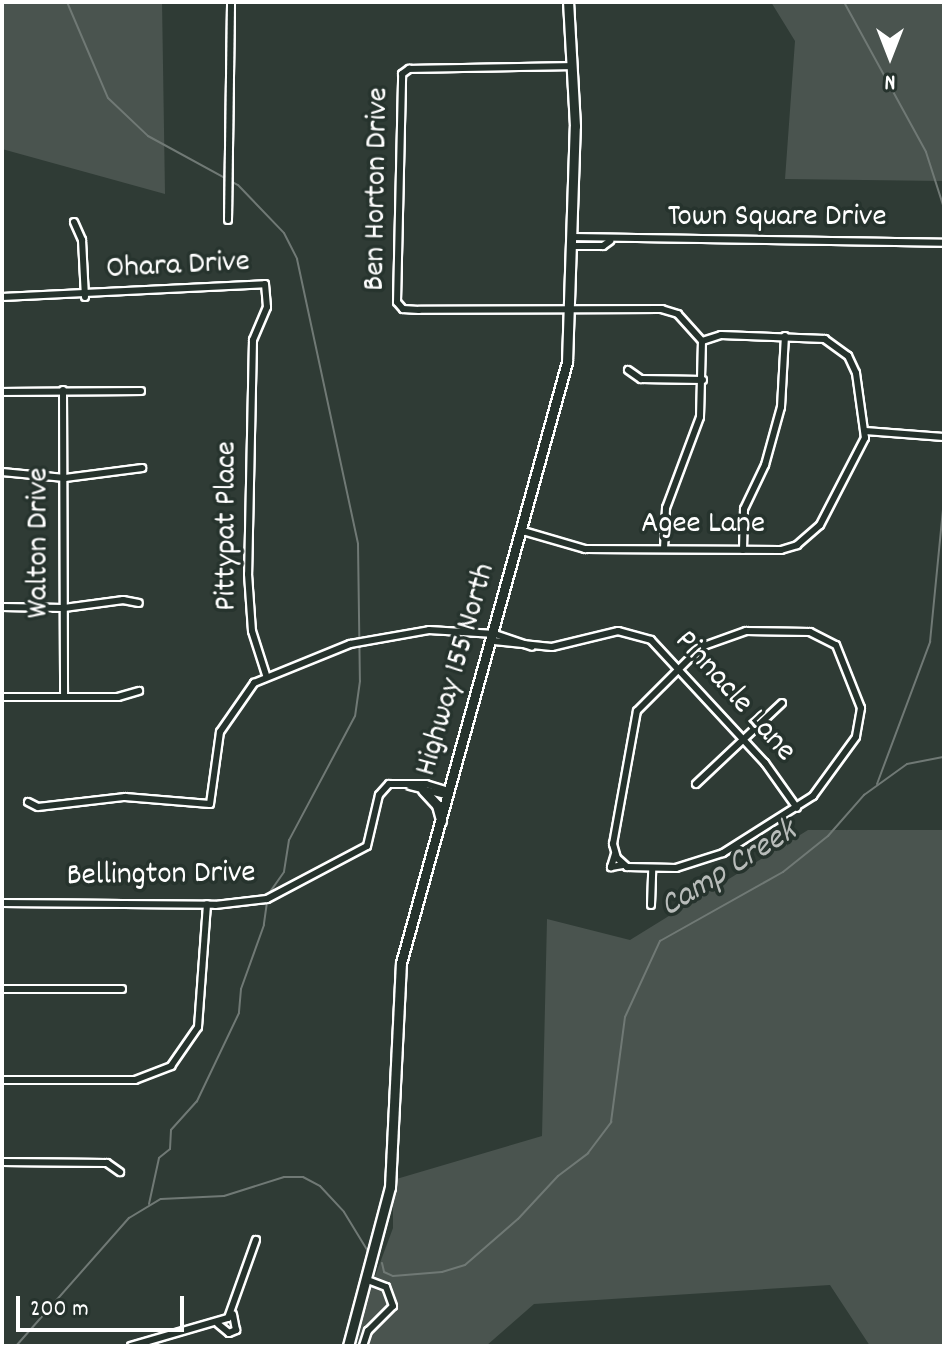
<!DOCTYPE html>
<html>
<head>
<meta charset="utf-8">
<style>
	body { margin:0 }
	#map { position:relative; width:946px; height:1348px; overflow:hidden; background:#2f3b35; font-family:Dekko,sans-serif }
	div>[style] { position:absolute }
	.green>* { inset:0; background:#4a544f }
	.stream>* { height:2px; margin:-1px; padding:0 1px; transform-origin:1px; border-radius:1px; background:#707975 }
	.roads { filter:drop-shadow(2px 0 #fff) drop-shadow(-2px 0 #fff) drop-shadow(0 2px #fff) drop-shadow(0 -2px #fff) }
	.minor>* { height:6px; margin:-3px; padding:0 3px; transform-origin:3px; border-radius:3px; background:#26332d }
	.secondary>* { height:9px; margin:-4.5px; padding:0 4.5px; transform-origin:4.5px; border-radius:4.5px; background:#26332d }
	span { translate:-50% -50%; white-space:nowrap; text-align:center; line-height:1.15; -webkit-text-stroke:7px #26332d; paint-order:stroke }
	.street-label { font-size:32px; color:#fff }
	.water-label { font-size:34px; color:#b8bcba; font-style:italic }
	.frame { position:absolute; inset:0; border:4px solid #fff; pointer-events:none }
	.north { position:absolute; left:850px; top:16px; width:80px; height:80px; -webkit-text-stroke:6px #26332d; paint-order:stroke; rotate:180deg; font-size:22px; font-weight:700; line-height:32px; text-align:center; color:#fff }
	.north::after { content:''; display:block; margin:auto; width:28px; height:36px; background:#fff; clip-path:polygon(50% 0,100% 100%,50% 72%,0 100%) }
	.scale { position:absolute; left:16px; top:1296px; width:168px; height:36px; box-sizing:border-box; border:4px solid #fff; border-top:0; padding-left:10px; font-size:24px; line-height:28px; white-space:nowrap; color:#fff; -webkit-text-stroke:6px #26332d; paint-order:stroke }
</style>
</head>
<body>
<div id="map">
	<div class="green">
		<div style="clip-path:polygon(2px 2px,162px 2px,165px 194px,2px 149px)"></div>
		<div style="clip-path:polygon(771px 2px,944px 2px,944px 181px,785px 179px,795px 41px)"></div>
		<div style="clip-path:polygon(808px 830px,944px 830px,944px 1346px,870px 1346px,830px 1285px,534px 1304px,486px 1346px,349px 1346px,393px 1228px,393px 1180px,542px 1136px,547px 919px,630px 940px)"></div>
	</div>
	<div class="stream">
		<div style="left:67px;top:2px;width:104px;rotate:66.9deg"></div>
		<div style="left:108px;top:98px;width:55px;rotate:43.5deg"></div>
		<div style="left:148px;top:136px;width:102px;rotate:28.6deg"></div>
		<div style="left:238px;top:185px;width:66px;rotate:46.2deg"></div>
		<div style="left:284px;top:233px;width:29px;rotate:63deg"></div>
		<div style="left:297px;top:259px;width:291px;rotate:77.9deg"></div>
		<div style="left:358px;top:544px;width:137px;rotate:89.2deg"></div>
		<div style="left:360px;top:681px;width:35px;rotate:98deg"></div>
		<div style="left:355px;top:716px;width:140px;rotate:118deg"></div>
		<div style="left:289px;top:840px;width:32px;rotate:99deg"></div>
		<div style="left:284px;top:872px;width:28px;rotate:125deg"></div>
		<div style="left:268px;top:895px;width:30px;rotate:98deg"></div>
		<div style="left:264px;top:925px;width:68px;rotate:109.8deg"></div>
		<div style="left:241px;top:989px;width:24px;rotate:95deg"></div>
		<div style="left:239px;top:1013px;width:98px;rotate:115.5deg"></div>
		<div style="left:197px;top:1101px;width:39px;rotate:132deg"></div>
		<div style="left:171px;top:1130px;width:19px;rotate:93deg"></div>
		<div style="left:170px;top:1149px;width:14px;rotate:141deg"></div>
		<div style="left:159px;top:1158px;width:47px;rotate:102.3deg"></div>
		<div style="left:844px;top:2px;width:171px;rotate:61.3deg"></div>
		<div style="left:926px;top:152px;width:59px;rotate:72.2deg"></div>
		<div style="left:877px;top:784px;width:152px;rotate:-69.5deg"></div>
		<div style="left:930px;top:642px;width:143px;rotate:-84.4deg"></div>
		<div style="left:382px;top:1263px;width:9px;rotate:77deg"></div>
		<div style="left:384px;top:1272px;width:10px;rotate:24deg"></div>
		<div style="left:393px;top:1276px;width:49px;rotate:-4.7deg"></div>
		<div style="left:442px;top:1272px;width:24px;rotate:-17deg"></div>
		<div style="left:465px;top:1265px;width:70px;rotate:-41deg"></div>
		<div style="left:518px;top:1219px;width:59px;rotate:-47.1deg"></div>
		<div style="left:558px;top:1176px;width:38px;rotate:-37deg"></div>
		<div style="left:588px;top:1153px;width:39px;rotate:-53deg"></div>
		<div style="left:611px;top:1122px;width:106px;rotate:-82.4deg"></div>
		<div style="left:625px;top:1017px;width:84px;rotate:-65.3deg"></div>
		<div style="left:660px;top:941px;width:141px;rotate:-29.3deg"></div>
		<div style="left:783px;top:872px;width:58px;rotate:-38.7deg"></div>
		<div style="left:828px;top:836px;width:55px;rotate:-48.7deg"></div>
		<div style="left:864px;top:795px;width:53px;rotate:-35.8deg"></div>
		<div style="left:907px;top:764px;width:38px;rotate:-11deg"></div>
		<div style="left:16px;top:1346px;width:171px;rotate:-48.6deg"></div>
		<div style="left:129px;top:1218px;width:37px;rotate:-31deg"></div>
		<div style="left:161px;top:1199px;width:63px;rotate:-2.7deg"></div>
		<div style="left:224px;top:1196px;width:63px;rotate:-17.6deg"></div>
		<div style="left:284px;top:1177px;width:19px"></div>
		<div style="left:303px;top:1177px;width:19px;rotate:28deg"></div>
		<div style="left:320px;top:1186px;width:35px;rotate:47deg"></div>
		<div style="left:344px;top:1212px;width:48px;rotate:58.6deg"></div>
	</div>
	<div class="roads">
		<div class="minor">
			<div style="left:228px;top:220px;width:218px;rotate:-89.2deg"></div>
			<div style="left:74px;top:222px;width:20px;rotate:66deg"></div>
			<div style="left:82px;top:240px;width:57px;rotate:87deg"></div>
			<div style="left:572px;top:237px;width:372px;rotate:0.9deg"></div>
			<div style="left:572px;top:246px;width:31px"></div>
			<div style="left:603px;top:246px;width:9px;rotate:-36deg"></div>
			<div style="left:2px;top:297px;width:263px;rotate:-2.8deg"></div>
			<div style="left:265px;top:284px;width:23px;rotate:85deg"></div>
			<div style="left:267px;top:307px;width:36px;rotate:113deg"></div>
			<div style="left:253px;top:340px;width:234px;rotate:91.2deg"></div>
			<div style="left:248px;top:574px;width:57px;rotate:86deg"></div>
			<div style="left:252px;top:631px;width:46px;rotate:72.3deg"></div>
			<div style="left:628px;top:370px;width:16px;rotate:35deg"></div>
			<div style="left:641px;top:379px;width:62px;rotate:0.9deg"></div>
			<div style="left:63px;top:390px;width:306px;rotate:89.8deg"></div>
			<div style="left:2px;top:392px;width:139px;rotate:-0.4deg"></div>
			<div style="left:865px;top:431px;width:79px;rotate:4.3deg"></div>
			<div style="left:2px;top:472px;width:63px;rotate:5.4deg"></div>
			<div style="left:65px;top:478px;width:78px;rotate:-7.4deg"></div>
			<div style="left:523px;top:531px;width:65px;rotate:16.2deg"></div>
			<div style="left:585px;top:549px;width:196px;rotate:0.3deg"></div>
			<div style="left:781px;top:550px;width:17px;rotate:-17deg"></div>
			<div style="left:797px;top:545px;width:30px;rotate:-41deg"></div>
			<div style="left:820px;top:525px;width:98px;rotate:-62.7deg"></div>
			<div style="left:865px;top:438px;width:66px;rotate:-97.9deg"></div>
			<div style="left:856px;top:373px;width:19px;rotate:-115deg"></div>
			<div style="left:848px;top:356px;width:29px;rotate:-144deg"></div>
			<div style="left:825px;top:339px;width:104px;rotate:-177.8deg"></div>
			<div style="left:721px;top:335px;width:20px;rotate:162deg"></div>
			<div style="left:702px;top:341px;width:36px;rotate:-132deg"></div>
			<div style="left:678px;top:314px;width:17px;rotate:-163deg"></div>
			<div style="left:662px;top:309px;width:243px;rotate:179.8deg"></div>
			<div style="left:419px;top:310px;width:16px;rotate:-176deg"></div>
			<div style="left:403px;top:309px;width:9px;rotate:-131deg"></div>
			<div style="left:397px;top:302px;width:228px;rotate:-88.7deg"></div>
			<div style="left:402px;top:74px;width:9px;rotate:-36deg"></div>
			<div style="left:409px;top:69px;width:164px;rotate:-1deg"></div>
			<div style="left:664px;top:549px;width:41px;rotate:-87.2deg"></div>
			<div style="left:666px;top:508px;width:97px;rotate:-69.5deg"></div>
			<div style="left:700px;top:417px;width:76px;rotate:-88.5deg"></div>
			<div style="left:743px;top:550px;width:41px;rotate:-88.6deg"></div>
			<div style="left:744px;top:509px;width:49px;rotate:-64.5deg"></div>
			<div style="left:765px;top:465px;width:60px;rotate:-74.6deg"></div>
			<div style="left:781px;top:407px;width:71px;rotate:-86.8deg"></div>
			<div style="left:2px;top:607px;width:62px;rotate:0.9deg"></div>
			<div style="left:64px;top:608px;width:60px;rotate:-7.7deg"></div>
			<div style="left:123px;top:600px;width:16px;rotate:11deg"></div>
			<div style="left:746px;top:631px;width:64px;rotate:0.9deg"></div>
			<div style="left:810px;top:632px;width:29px;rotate:27deg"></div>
			<div style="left:836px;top:645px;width:68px;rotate:68.4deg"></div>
			<div style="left:861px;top:708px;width:29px;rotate:100deg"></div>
			<div style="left:856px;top:737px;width:73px;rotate:126.1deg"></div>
			<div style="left:813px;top:796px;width:107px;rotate:147.7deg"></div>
			<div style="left:723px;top:853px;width:49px;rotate:162.3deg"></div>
			<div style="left:676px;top:868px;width:49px;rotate:-178.8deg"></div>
			<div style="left:627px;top:867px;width:13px;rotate:-138deg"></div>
			<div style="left:617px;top:858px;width:15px;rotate:-106deg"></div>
			<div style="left:613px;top:844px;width:135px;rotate:-79.8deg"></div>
			<div style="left:637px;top:711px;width:91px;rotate:-45deg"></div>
			<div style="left:701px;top:647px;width:48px;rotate:-19.6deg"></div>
			<div style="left:494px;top:641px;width:58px;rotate:5.9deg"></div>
			<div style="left:552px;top:647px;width:68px;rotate:-13.6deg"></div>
			<div style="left:618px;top:631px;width:34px;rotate:15deg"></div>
			<div style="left:651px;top:640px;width:168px;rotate:47.2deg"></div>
			<div style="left:765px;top:763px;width:55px;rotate:54.6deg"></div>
			<div style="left:2px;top:697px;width:116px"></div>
			<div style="left:118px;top:697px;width:22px;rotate:-16deg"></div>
			<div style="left:696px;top:784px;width:118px;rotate:-43.3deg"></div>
			<div style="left:410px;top:786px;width:40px;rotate:14.4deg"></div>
			<div style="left:28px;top:802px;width:11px;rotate:27deg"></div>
			<div style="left:38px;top:807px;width:88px;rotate:-6.6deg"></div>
			<div style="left:125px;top:797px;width:85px;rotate:4.7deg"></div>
			<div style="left:210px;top:804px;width:73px;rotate:-82.1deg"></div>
			<div style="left:220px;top:732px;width:60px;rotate:-55.2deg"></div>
			<div style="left:254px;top:683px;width:104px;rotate:-22.1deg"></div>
			<div style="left:350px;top:644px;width:80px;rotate:-10deg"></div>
			<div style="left:429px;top:630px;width:66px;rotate:3.5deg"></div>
			<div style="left:495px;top:634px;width:39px;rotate:19deg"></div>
			<div style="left:615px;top:854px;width:14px;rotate:107deg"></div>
			<div style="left:611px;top:867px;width:12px;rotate:-9deg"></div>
			<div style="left:2px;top:903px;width:213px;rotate:0.5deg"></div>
			<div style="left:215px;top:905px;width:52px;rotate:-6.6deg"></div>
			<div style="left:267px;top:899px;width:113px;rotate:-27.9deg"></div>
			<div style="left:367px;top:846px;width:52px;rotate:-76.8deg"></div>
			<div style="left:379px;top:795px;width:15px;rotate:-48deg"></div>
			<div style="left:389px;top:784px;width:37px"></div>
			<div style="left:426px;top:784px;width:24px;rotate:17deg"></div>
			<div style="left:651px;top:905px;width:36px;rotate:-88deg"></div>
			<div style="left:2px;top:989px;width:120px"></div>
			<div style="left:2px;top:1080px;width:133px"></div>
			<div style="left:135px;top:1080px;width:39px;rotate:-21deg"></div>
			<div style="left:171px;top:1066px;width:47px;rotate:-55.3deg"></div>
			<div style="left:198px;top:1027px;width:123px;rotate:-85.8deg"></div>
			<div style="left:2px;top:1162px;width:105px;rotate:0.5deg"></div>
			<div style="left:107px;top:1163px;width:16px;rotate:35deg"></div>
			<div style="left:218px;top:1324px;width:14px;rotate:39deg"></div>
			<div style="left:229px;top:1333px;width:8px;rotate:-23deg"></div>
			<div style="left:236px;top:1330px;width:16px;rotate:-101deg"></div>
			<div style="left:131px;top:1346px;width:101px;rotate:-16.1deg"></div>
			<div style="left:228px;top:1318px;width:83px;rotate:-70.3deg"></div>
			<div style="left:363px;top:1346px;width:16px;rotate:-72deg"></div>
			<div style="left:368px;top:1331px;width:35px;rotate:-45deg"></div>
			<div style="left:393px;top:1306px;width:20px;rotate:-110deg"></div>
			<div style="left:386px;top:1287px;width:19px;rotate:-159deg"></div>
		</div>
		<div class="secondary">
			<div style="left:423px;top:790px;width:21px;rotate:47deg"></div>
			<div style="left:437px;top:805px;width:16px;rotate:75deg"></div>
			<div style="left:348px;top:1346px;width:164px;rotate:-75.2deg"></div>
			<div style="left:390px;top:1187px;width:224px;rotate:-87.2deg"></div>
			<div style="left:401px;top:963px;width:624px;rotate:-74.56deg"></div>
			<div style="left:567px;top:362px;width:236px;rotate:-88.1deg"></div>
			<div style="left:575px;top:126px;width:124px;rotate:-93.2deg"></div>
		</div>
	</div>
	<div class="street-label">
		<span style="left:378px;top:189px;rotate:-89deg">Ben Horton Drive</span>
		<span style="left:777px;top:218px">Town Square Drive</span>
		<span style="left:178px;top:267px;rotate:-3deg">Ohara Drive</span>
		<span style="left:703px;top:525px">Agee Lane</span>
		<span style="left:228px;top:526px;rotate:-90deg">Pittypat Place</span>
		<span style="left:40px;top:543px;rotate:-90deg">Walton Drive</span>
		<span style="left:457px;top:670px;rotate:-74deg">Highway 155 North</span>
		<span style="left:734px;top:697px;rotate:48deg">Pinnacle Lane</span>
		<span style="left:161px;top:876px;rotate:-1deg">Bellington Drive</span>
	</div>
	<div class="water-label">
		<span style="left:729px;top:870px;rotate:-32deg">Camp Creek</span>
	</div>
	<div class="frame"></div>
	<div class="north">N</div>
	<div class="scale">200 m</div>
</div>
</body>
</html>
